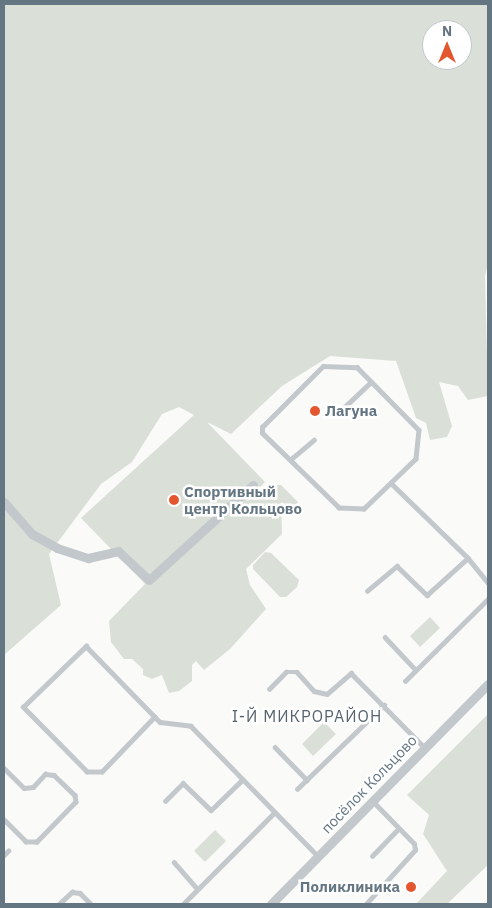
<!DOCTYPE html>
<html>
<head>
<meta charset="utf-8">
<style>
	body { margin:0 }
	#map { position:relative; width:492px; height:908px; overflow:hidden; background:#fafaf8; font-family:"IBM Plex Sans",sans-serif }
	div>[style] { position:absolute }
	.green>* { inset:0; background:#dadfd7 }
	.service>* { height:4.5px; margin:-2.25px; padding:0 2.25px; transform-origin:2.25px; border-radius:2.25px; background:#c3c8cc }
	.minor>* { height:9px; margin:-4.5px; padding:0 4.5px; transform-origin:4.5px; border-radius:4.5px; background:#c3c8cc }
	.dots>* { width:14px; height:14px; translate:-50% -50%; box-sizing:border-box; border:2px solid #fff; border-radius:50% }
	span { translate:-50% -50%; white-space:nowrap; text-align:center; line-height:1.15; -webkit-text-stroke:5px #fff; paint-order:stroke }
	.poi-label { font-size:15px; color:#657683; font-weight:700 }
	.left { translate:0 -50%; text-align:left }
	.right { translate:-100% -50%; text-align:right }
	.street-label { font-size:15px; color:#657683 }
	.neighbourhood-label { font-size:16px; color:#57646e; letter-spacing:1px }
	.frame { position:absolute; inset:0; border:5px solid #657683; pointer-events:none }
	.north { position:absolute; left:422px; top:20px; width:50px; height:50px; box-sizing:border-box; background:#fff; border:1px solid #c1c8cd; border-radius:50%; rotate:0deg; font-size:14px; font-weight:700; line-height:20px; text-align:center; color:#657683 }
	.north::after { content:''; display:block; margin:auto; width:18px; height:22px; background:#e4572e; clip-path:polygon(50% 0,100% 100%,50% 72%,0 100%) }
</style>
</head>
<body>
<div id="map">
	<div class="green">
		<div style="clip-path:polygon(evenodd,4px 4px,488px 4px,488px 264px,485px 276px,488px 396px,468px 400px,458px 386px,439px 382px,452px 426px,447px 437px,430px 440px,426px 423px,416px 418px,396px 361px,330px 356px,282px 386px,231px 434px,207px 422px,265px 482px,246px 502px,271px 485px,281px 485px,298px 502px,295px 509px,281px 502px,282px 534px,246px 569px,250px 585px,266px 609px,230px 649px,204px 670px,196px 661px,192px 665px,192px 681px,179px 691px,169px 693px,162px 675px,152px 679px,143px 675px,143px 669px,132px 659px,124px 659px,111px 642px,109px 621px,145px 584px,81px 518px,194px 415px,179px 407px,162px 414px,132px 462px,101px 484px,49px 554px,61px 605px,4px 655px,4px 4px,432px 30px,462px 30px,462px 60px,432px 60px,432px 30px)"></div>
		<div style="clip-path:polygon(265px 552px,271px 553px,299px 580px,297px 587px,286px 597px,280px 597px,253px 569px,253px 565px)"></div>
		<div style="clip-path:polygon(430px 617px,440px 628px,420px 647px,410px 636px)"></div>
		<div style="clip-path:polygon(488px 714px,488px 865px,447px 904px,416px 904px,447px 871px,423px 834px,429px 815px,407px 795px)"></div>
		<div style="clip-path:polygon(324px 722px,336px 734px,313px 756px,302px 744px)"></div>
		<div style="clip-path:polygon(215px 830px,226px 841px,205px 862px,194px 851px)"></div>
	</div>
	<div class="service">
		<div style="left:323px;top:366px;width:34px;rotate:2deg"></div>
		<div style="left:357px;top:367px;width:88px;rotate:45.5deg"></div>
		<div style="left:419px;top:430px;width:29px;rotate:96deg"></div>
		<div style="left:416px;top:459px;width:72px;rotate:136.1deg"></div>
		<div style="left:364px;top:509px;width:25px;rotate:-178deg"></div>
		<div style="left:339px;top:508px;width:107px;rotate:-135.8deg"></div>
		<div style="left:262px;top:433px;width:6px;rotate:-90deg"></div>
		<div style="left:262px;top:427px;width:86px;rotate:-45deg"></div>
		<div style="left:336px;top:415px;width:48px;rotate:-43.3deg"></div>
		<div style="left:290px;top:460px;width:31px;rotate:-40deg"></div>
		<div style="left:391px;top:483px;width:107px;rotate:44.2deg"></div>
		<div style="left:468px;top:558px;width:32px;rotate:51deg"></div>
		<div style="left:367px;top:591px;width:39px;rotate:-40deg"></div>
		<div style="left:397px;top:566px;width:42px;rotate:44deg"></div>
		<div style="left:427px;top:595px;width:55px;rotate:-42.1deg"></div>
		<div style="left:385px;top:637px;width:45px;rotate:46.8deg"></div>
		<div style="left:405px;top:681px;width:117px;rotate:-44.7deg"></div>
		<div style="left:269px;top:689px;width:24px;rotate:-45deg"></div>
		<div style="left:286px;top:672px;width:11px"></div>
		<div style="left:297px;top:672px;width:25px;rotate:48deg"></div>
		<div style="left:314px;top:691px;width:13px;rotate:13deg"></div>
		<div style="left:327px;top:694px;width:32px;rotate:-41deg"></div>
		<div style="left:351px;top:673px;width:104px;rotate:45.4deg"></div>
		<div style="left:155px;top:717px;width:76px;rotate:133.9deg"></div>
		<div style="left:102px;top:772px;width:15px;rotate:180deg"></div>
		<div style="left:87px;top:772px;width:91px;rotate:-134.6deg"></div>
		<div style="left:23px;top:707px;width:88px;rotate:-44.1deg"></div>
		<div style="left:86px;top:646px;width:99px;rotate:45.8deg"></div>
		<div style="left:155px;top:717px;width:7px;rotate:45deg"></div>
		<div style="left:160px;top:722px;width:31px;rotate:7deg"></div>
		<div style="left:191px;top:726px;width:182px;rotate:45.7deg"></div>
		<div style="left:275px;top:747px;width:46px;rotate:45.9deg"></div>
		<div style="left:4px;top:768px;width:28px;rotate:45deg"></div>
		<div style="left:24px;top:788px;width:9px;rotate:-6deg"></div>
		<div style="left:33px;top:787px;width:18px;rotate:-47deg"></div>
		<div style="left:45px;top:774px;width:9px;rotate:6deg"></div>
		<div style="left:54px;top:775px;width:29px;rotate:44deg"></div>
		<div style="left:75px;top:795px;width:7px;rotate:82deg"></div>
		<div style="left:76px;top:802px;width:56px;rotate:134.3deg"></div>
		<div style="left:37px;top:842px;width:11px;rotate:180deg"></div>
		<div style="left:26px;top:842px;width:31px;rotate:-135deg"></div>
		<div style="left:297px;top:789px;width:121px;rotate:-44deg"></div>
		<div style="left:165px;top:801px;width:25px;rotate:-45deg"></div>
		<div style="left:183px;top:783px;width:39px;rotate:44deg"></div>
		<div style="left:211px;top:810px;width:42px;rotate:-44deg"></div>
		<div style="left:4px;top:855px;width:6px;rotate:-45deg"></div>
		<div style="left:372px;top:856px;width:37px;rotate:-46deg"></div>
		<div style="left:174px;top:862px;width:35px;rotate:49deg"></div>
		<div style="left:59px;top:904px;width:18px;rotate:-43deg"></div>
		<div style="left:72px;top:892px;width:8px;rotate:7deg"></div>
		<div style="left:80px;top:893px;width:16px;rotate:45deg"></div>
		<div style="left:183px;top:904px;width:129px;rotate:-45deg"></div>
		<div style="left:366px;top:904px;width:73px;rotate:-47.8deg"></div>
		<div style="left:415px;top:850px;width:6px;rotate:-99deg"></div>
		<div style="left:414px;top:844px;width:60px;rotate:-134.3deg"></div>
	</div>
	<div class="minor">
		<div style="left:4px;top:502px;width:43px;rotate:48.8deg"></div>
		<div style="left:32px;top:534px;width:29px;rotate:29deg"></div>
		<div style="left:57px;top:548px;width:33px;rotate:18deg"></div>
		<div style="left:88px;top:558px;width:31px;rotate:-13deg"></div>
		<div style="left:118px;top:551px;width:42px;rotate:43.1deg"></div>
		<div style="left:149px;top:580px;width:141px;rotate:-42.4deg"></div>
		<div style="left:271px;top:904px;width:309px;rotate:-45.4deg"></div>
	</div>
	<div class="dots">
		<div style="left:315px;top:411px;background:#e4572e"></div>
		<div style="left:174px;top:500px;background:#e4572e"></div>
		<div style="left:411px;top:887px;background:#e4572e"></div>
	</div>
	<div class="poi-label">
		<span class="left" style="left:325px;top:411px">Лагуна</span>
		<span class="left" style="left:184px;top:500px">Спортивный<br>центр Кольцово</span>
		<span class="right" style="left:400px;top:887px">Поликлиника</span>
	</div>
	<div class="street-label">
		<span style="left:369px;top:784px;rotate:-46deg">посёлок Кольцово</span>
	</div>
	<div class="neighbourhood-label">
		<span style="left:307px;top:716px">I-Й МИКРОРАЙОН</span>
	</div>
	<div class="frame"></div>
	<div class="north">N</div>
</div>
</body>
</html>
